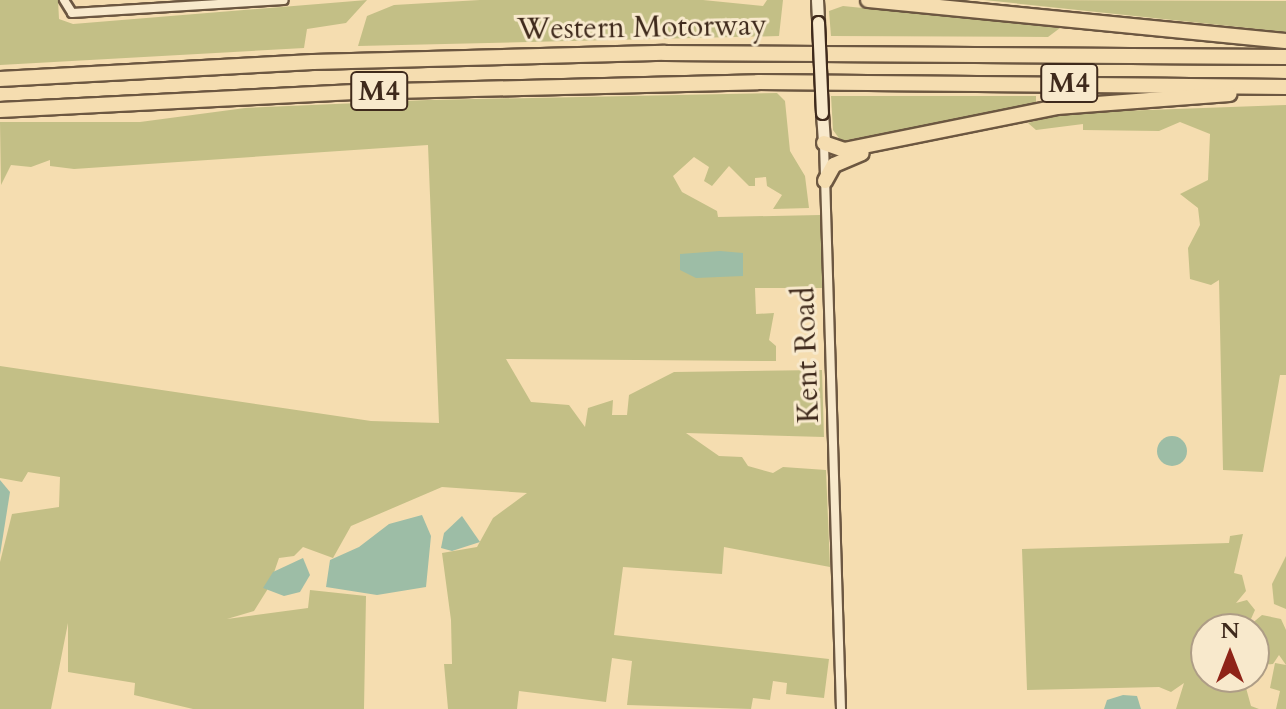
<!DOCTYPE html>
<html>
<head>
<meta charset="utf-8">
<style>
	body { margin:0 }
	#map { position:relative; width:1286px; height:709px; overflow:hidden; background:#f5ddb0; font-family:Cardo,serif }
	div>[style] { position:absolute }
	.green>* { inset:0; background:#c3bf86 }
	.water>* { inset:0; background:#9dbda6 }
	.round { border-radius:50% }
	.roads { filter:drop-shadow(2px 0 #6c5741) drop-shadow(-2px 0 #6c5741) drop-shadow(0 2px #6c5741) drop-shadow(0 -2px #6c5741) }
	.street>* { height:8px; margin:-4px; padding:0 4px; transform-origin:4px; border-radius:4px; background:#f8e9cc }
	.secondary>* { height:11px; margin:-5.5px; padding:0 5.5px; transform-origin:5.5px; border-radius:5.5px; background:#f8e9cc }
	.highway>* { height:14px; margin:-7px; padding:0 7px; transform-origin:7px; border-radius:7px; background:#f5ddb0 }
	.bridges { filter:drop-shadow(2px 0 #3f2a1c) drop-shadow(-2px 0 #3f2a1c) drop-shadow(0 2px #3f2a1c) drop-shadow(0 -2px #3f2a1c) }
	.secondary-bridge>* { height:11px; margin:-5.5px; padding:0 5.5px; transform-origin:5.5px; border-radius:5.5px; background:#f8e9cc }
	span { translate:-50% -50%; white-space:nowrap; text-align:center; line-height:1.15; -webkit-text-stroke:6px #f8e9cc; paint-order:stroke }
	.shield-label span { padding:2px 6px; background:#f8e9cc; border:2px solid; border-radius:6px; -webkit-text-stroke-width:0 }
	.shield-label { font-size:28px; color:#3f2a1c; font-weight:700 }
	.street-label { font-size:30px; color:#3f2a1c }
	.north { position:absolute; left:1190px; top:613px; width:80px; height:80px; box-sizing:border-box; background:#f8e9cc; border:2px solid #ae9d86; border-radius:50%; rotate:0deg; font-size:22px; font-weight:700; line-height:32px; text-align:center; color:#3f2a1c }
	.north::after { content:''; display:block; margin:auto; width:28px; height:36px; background:#8f2418; clip-path:polygon(50% 0,100% 100%,50% 72%,0 100%) }
</style>
</head>
<body>
<div id="map">
	<div class="green">
		<div style="clip-path:polygon(0 0,58px 0,59px 19px,73px 24px,367px 0,346px 23px,307px 29px,304px 48px,0 65px)"></div>
		<div style="clip-path:polygon(480px 0,703px 0,763px 6px,767px 0,783px 0,779px 36px,358px 46px,367px 16px,394px 5px)"></div>
		<div style="clip-path:polygon(984px 0,1286px 1px,1286px 32px)"></div>
		<div style="clip-path:polygon(843px 6px,1060px 28px,1048px 37px,831px 36px,829px 11px)"></div>
		<div style="clip-path:polygon(777px 93px,785px 101px,790px 151px,805px 176px,809px 208px,773px 209px,782px 195px,767px 186px,766px 177px,755px 178px,755px 186px,749px 186px,729px 166px,712px 186px,704px 181px,709px 167px,694px 157px,673px 176px,682px 192px,717px 211px,718px 217px,820px 215px,825px 288px,755px 288px,756px 314px,774px 313px,769px 340px,776px 346px,776px 361px,506px 359px,531px 402px,569px 405px,585px 427px,588px 408px,613px 400px,612px 415px,627px 415px,629px 395px,674px 372px,822px 370px,824px 437px,686px 433px,719px 456px,742px 457px,748px 466px,773px 473px,783px 467px,826px 470px,830px 567px,724px 547px,722px 574px,623px 567px,614px 635px,829px 659px,824px 698px,786px 694px,787px 683px,773px 681px,770px 700px,753px 698px,751px 709px,627px 705px,632px 661px,612px 658px,606px 702px,519px 691px,517px 709px,448px 709px,444px 664px,452px 664px,451px 620px,442px 553px,477px 547px,493px 518px,527px 493px,442px 487px,351px 526px,333px 558px,303px 547px,294px 556px,279px 558px,269px 587px,254px 611px,227px 619px,308px 608px,310px 590px,366px 596px,364px 709px,193px 709px,134px 695px,135px 683px,68px 672px,68px 623px,51px 709px,0 709px,0 562px,12px 514px,59px 507px,60px 477px,28px 472px,22px 482px,0 478px,0 366px,371px 421px,439px 423px,428px 145px,74px 169px,50px 166px,50px 160px,31px 167px,11px 165px,1px 185px,0 122px,140px 122px,245px 108px,428px 100px)"></div>
		<div style="clip-path:polygon(831px 96px,1036px 96px,1036px 105px,841px 141px,833px 130px)"></div>
		<div style="clip-path:polygon(1286px 105px,1286px 375px,1280px 375px,1263px 472px,1223px 470px,1219px 280px,1211px 285px,1190px 279px,1188px 248px,1200px 225px,1198px 208px,1180px 194px,1208px 180px,1210px 134px,1180px 122px,1159px 131px,1083px 130px,1083px 124px,1036px 130px,1028px 123px,1065px 113px)"></div>
		<div style="clip-path:polygon(1243px 534px,1234px 573px,1242px 575px,1246px 591px,1236px 603px,1247px 600px,1255px 610px,1251px 619px,1235px 621px,1235px 629px,1206px 629px,1206px 677px,1243px 677px,1251px 706px,1259px 709px,1176px 709px,1184px 683px,1171px 692px,1159px 687px,1027px 690px,1022px 549px,1229px 543px,1230px 536px)"></div>
		<div style="clip-path:polygon(1286px 556px,1286px 609px,1274px 604px,1272px 584px)"></div>
		<div style="clip-path:polygon(1262px 615px,1281px 619px,1286px 630px,1286px 709px,1276px 709px,1280px 691px,1270px 688px,1275px 663px,1286px 665px,1279px 655px,1273px 664px,1254px 665px,1264px 647px,1259px 640px,1254px 648px,1250px 625px)"></div>
	</div>
	<div class="water">
		<div style="clip-path:polygon(720px 251px,743px 253px,743px 276px,696px 278px,680px 270px,680px 254px)"></div>
		<div class="round" style="left:1157px;top:436px;width:30px;height:30px"></div>
		<div style="clip-path:polygon(0 480px,10px 492px,0 555px)"></div>
		<div style="clip-path:polygon(422px 515px,431px 536px,426px 587px,377px 595px,326px 587px,330px 560px,359px 547px,389px 524px)"></div>
		<div style="clip-path:polygon(462px 516px,480px 542px,452px 551px,441px 548px,444px 533px)"></div>
		<div style="clip-path:polygon(303px 558px,310px 575px,300px 592px,284px 596px,263px 588px,273px 572px)"></div>
		<div style="clip-path:polygon(1123px 695px,1137px 696px,1141px 709px,1104px 709px,1107px 700px)"></div>
	</div>
	<div class="roads">
		<div class="street">
			<div style="left:64px;top:0;width:15px;rotate:58deg"></div>
			<div style="left:72px;top:13px;width:212px;rotate:-3.5deg"></div>
			<div style="left:824px;top:143px;width:566px;rotate:88.28deg"></div>
		</div>
		<div class="secondary">
			<div style="left:817px;top:0;width:22px;rotate:87deg"></div>
			<div style="left:822px;top:113px;width:30px;rotate:86deg"></div>
		</div>
		<div class="highway">
			<div style="left:868px;top:0;width:420px;rotate:5.6deg"></div>
			<div style="left:0;top:79px;width:313px;rotate:-3.1deg"></div>
			<div style="left:313px;top:62px;width:352px;rotate:-1.5deg"></div>
			<div style="left:665px;top:53px;width:621px;rotate:0.37deg"></div>
			<div style="left:0;top:110px;width:355px;rotate:-2.9deg"></div>
			<div style="left:355px;top:92px;width:403px;rotate:-1.4deg"></div>
			<div style="left:758px;top:82px;width:528px;rotate:0.54deg"></div>
			<div style="left:824px;top:143px;width:21px;rotate:19deg"></div>
			<div style="left:844px;top:150px;width:217px;rotate:-11.4deg"></div>
			<div style="left:1057px;top:107px;width:173px;rotate:-4.3deg"></div>
			<div style="left:825px;top:181px;width:18px;rotate:-61deg"></div>
			<div style="left:834px;top:165px;width:30px;rotate:-23deg"></div>
		</div>
	</div>
	<div class="bridges">
		<div class="secondary-bridge">
			<div style="left:818px;top:22px;width:91px;rotate:87.5deg"></div>
		</div>
	</div>
	<div class="shield-label">
		<span style="left:1069px;top:83px">M4</span>
		<span style="left:379px;top:91px">M4</span>
	</div>
	<div class="street-label">
		<span style="left:642px;top:28px;rotate:-1deg">Western Motorway</span>
		<span style="left:807px;top:355px;rotate:-92deg">Kent Road</span>
	</div>
	<div class="north">N</div>
</div>
</body>
</html>
